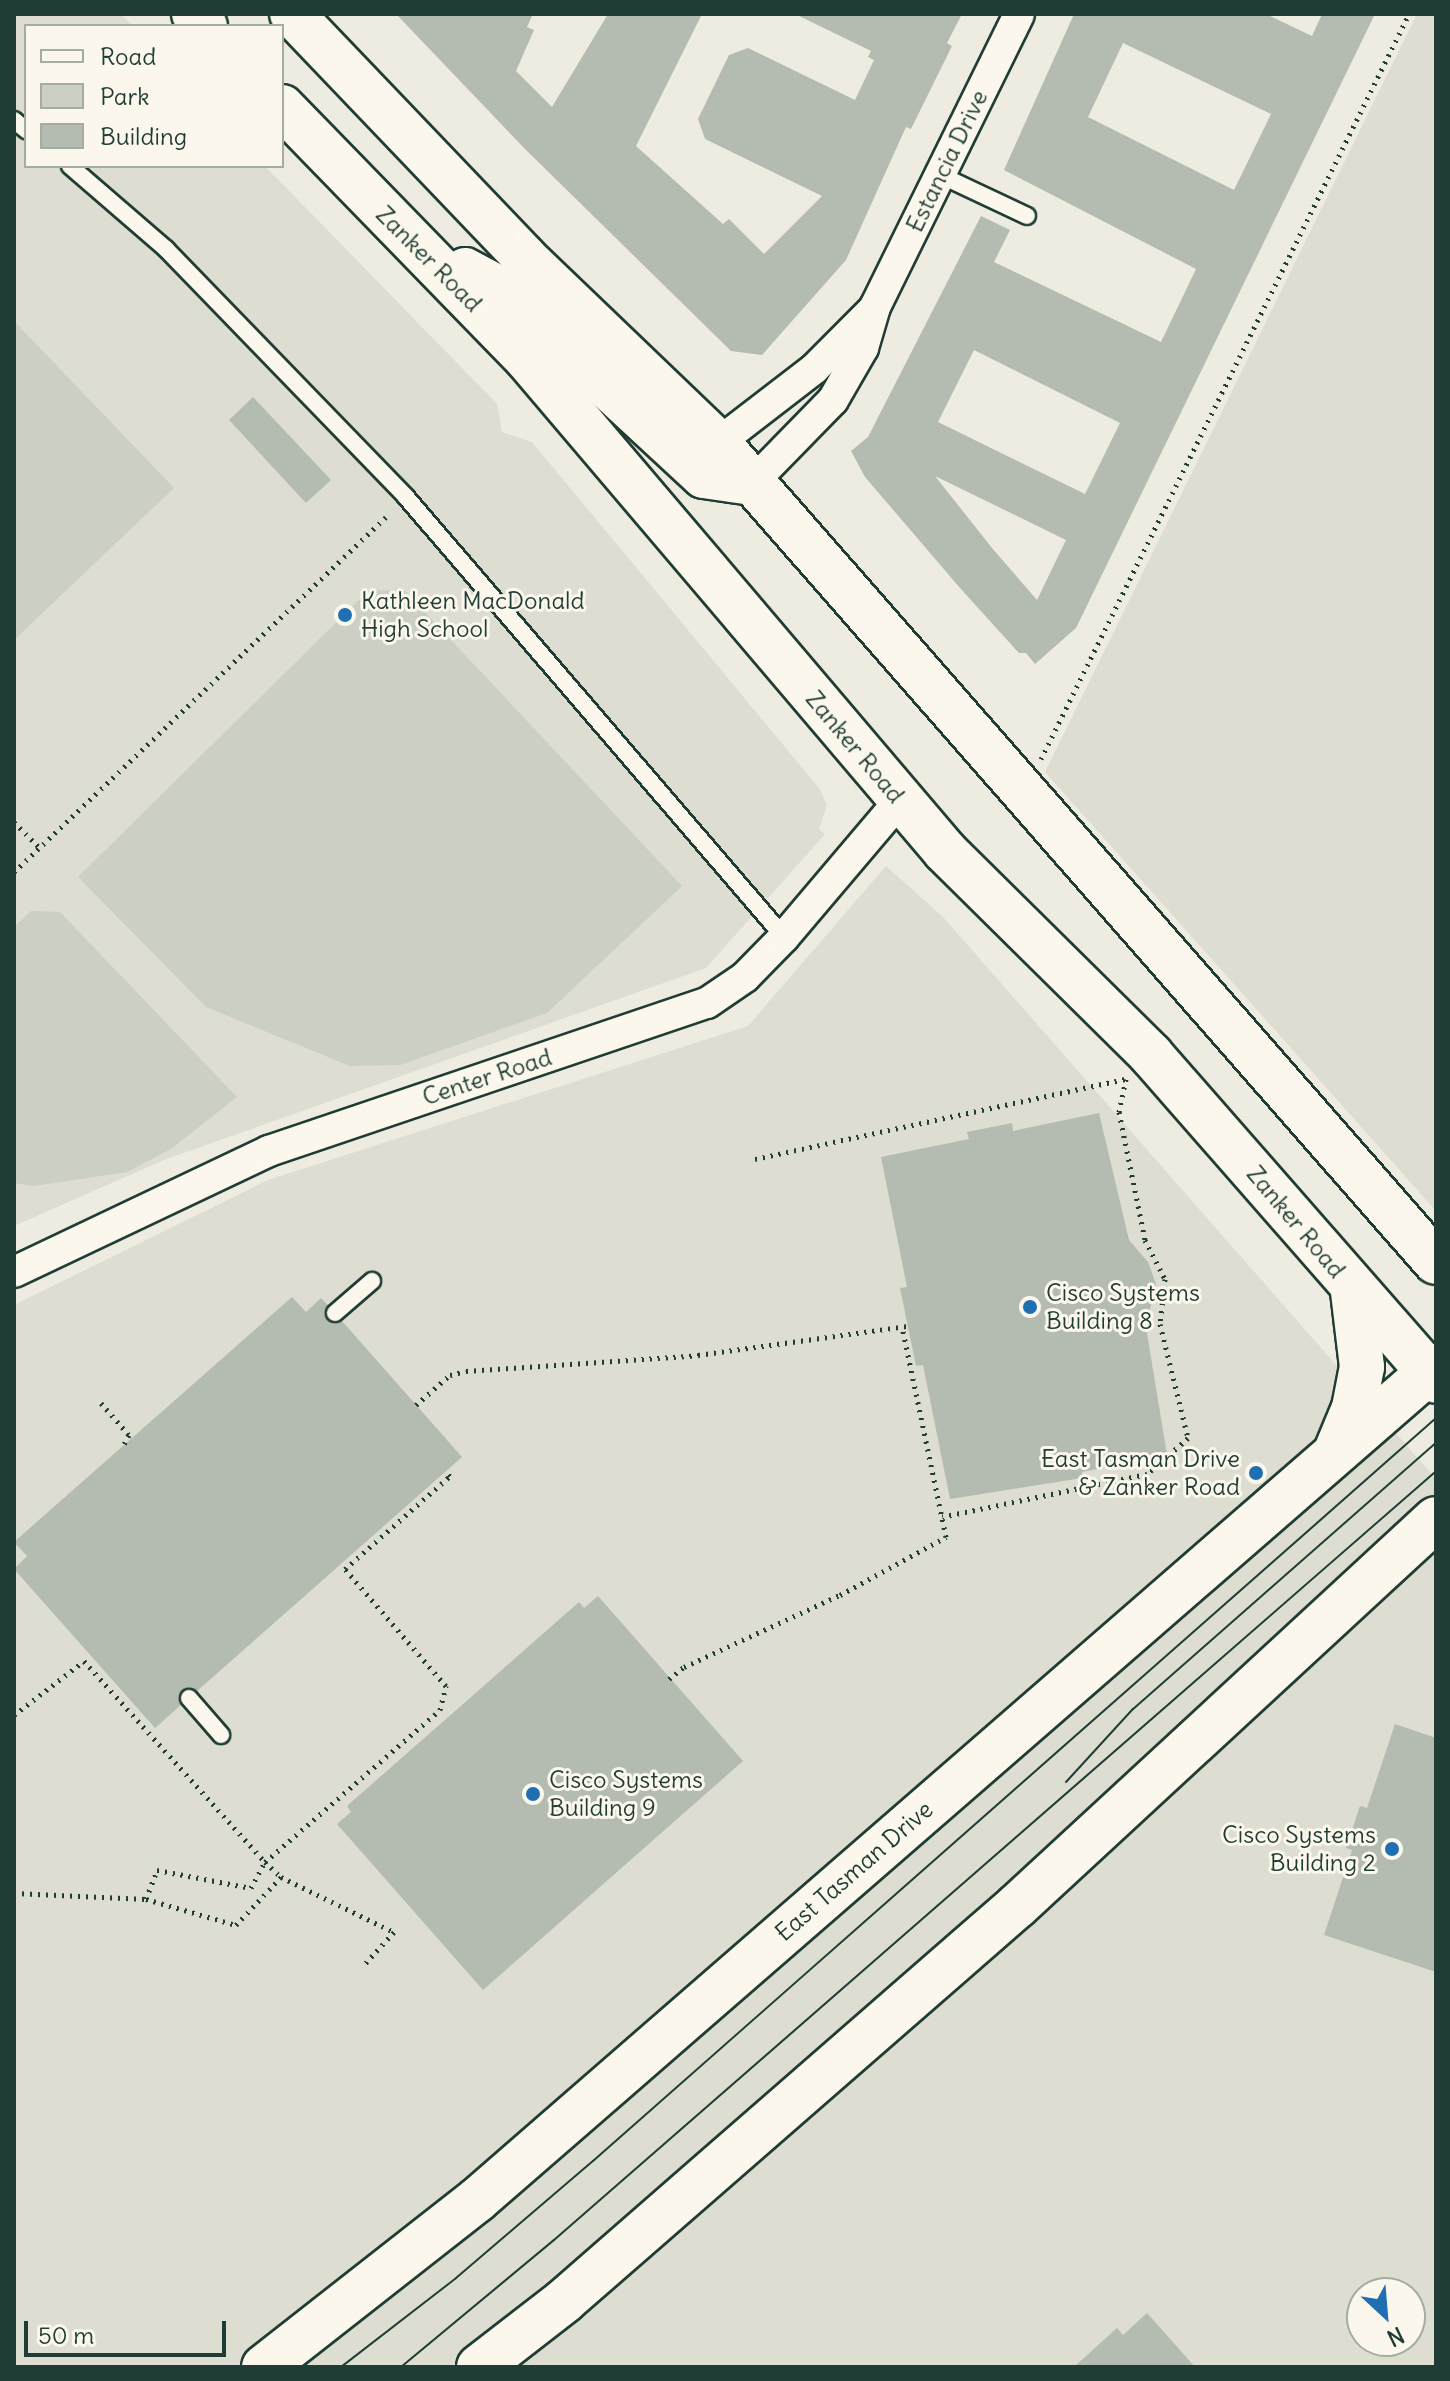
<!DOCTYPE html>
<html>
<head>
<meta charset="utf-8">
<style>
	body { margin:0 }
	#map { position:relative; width:1450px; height:2381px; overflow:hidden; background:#eeece1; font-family:Delius,sans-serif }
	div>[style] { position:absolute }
	.built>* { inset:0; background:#ddddd2 }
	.green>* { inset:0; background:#cbcfc4 }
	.building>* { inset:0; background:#b4bbb0 }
	.path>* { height:5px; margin-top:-2.5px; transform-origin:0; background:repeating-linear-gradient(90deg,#1f3d34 0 2px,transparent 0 8px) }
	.roads { filter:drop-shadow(2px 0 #1f3d34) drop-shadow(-2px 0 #1f3d34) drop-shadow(0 2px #1f3d34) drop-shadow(0 -2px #1f3d34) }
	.lane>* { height:16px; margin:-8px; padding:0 8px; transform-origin:8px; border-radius:8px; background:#fbf7ec }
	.street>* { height:30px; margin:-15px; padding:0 15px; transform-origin:15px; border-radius:15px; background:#fbf7ec }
	.primary>* { height:44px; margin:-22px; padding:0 22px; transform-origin:22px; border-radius:22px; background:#fbf7ec }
	.tram>* { height:2px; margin:-1px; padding:0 1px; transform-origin:1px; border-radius:1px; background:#1f3d34 }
	.dots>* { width:22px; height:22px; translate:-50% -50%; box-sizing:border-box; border:4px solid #fbf7ec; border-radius:50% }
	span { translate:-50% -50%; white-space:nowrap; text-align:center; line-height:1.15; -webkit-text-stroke:6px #fbf7ec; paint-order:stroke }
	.street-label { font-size:24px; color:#1f3d34 }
	.poi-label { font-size:24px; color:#1f3d34 }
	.left { translate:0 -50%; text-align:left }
	.right { translate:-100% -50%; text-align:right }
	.frame { position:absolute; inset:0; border:16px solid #1f3d34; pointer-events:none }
	.legend { position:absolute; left:24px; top:24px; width:260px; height:144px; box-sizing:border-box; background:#fbf7ec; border:2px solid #a3ada2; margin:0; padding:10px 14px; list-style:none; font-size:24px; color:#1f3d34 }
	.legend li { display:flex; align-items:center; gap:16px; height:40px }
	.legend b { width:40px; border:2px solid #a3ada2 }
	.north { position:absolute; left:1346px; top:2277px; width:80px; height:80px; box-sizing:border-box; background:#fbf7ec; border:2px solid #a3ada2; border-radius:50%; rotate:154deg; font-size:22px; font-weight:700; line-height:32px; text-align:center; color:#1f3d34 }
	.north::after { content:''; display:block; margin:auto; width:28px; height:36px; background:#1f6fb2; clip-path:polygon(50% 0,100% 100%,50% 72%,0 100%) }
	.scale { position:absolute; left:24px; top:2321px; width:202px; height:36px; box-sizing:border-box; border:4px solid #1f3d34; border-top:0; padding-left:10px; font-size:24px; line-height:28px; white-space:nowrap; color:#1f3d34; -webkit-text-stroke:6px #fbf7ec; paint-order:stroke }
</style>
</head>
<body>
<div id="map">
	<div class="built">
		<div style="clip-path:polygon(14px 14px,121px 14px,133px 26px,26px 26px,26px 166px,265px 166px,497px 404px,502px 432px,532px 442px,819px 788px,827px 805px,819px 829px,825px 834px,706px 968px,164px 1160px,14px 1226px)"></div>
		<div style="clip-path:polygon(1417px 14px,1436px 14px,1436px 1211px,1045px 772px)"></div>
		<div style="clip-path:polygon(evenodd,886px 866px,943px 917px,1436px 1479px,1436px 2367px,14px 2367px,14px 1305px,268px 1180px,748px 1026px,886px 866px,1362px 2293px,1410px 2293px,1410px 2341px,1362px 2341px,1362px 2293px)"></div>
	</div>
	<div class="green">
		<div style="clip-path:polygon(14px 321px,174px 488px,14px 640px)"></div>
		<div style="clip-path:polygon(369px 590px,405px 591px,682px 886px,547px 1013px,400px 1065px,350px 1066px,206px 1007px,78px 877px)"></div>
		<div style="clip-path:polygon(31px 911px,60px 912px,237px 1097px,171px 1149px,127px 1172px,34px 1186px,14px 1183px,14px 927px)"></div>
	</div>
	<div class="building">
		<div style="clip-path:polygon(396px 14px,533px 14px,527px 27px,534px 30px,516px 71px,552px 107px,608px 14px,702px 14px,636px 146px,723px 224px,729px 219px,764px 254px,822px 196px,705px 139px,698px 119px,729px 55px,748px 48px,855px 100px,874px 60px,868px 57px,871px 51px,795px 14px,962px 14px,947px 43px,952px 46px,911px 129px,906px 127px,846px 260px,762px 355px,731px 351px,524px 148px)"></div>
		<div style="clip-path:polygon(evenodd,1074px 14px,1266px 14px,1312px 36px,1322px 14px,1375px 14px,1076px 628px,1035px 664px,1026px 653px,1019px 653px,960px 588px,865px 477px,851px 451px,868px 437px,981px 216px,1010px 230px,994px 262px,1161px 342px,1196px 269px,1004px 170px,1074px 14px,1123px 43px,1271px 114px,1234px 190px,1088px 117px,1123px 43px,1074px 14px,974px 350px,1120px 423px,1085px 494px,938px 422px,974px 350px,1074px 14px,935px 476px,1066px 540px,1037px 600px,992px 548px,935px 476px)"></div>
		<div style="clip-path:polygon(253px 397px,331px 480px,306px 503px,229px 420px)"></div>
		<div style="clip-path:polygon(1099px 1113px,1129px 1240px,1148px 1262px,1156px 1284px,1146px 1327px,1167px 1455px,1082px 1472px,1082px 1478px,950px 1499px,923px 1365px,916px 1366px,900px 1288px,907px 1287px,881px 1157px,969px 1139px,967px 1132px,1012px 1123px,1013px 1131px)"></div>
		<div style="clip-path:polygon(292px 1297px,306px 1312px,321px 1298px,328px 1305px,327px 1321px,342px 1321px,462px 1457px,197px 1691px,181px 1690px,181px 1705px,155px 1728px,14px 1569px,27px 1556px,14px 1542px)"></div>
		<div style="clip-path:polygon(598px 1596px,743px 1761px,483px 1990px,337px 1824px,351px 1812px,347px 1806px,579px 1602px,584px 1608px)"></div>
		<div style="clip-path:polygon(1395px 1724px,1436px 1738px,1436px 1972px,1324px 1935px,1352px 1850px,1346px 1848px,1360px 1806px,1367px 1808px)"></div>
		<div style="clip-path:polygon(1147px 2313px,1195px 2367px,1074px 2367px,1117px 2328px,1123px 2335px)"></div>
	</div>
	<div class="path">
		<div style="left:1041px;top:759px;width:831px;rotate:-63.71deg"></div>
		<div style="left:14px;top:822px;width:37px;rotate:45deg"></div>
		<div style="left:14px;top:872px;width:514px;rotate:-43.66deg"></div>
		<div style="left:755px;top:1159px;width:380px;rotate:-12.2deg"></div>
		<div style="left:1126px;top:1079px;width:34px;rotate:102deg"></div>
		<div style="left:1119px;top:1112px;width:131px;rotate:78.5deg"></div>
		<div style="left:1145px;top:1240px;width:44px;rotate:62.9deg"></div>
		<div style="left:1165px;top:1279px;width:45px;rotate:96.3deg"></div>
		<div style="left:1160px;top:1324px;width:117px;rotate:76.2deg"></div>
		<div style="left:1188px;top:1438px;width:55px;rotate:138.7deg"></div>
		<div style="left:1147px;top:1474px;width:209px;rotate:168.2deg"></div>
		<div style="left:101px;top:1403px;width:43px;rotate:48.8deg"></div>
		<div style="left:129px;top:1435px;width:13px;rotate:119deg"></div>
		<div style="left:416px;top:1405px;width:45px;rotate:-41.4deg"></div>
		<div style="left:450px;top:1375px;width:16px;rotate:-14deg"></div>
		<div style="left:466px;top:1371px;width:233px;rotate:-3.9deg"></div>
		<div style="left:698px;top:1355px;width:212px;rotate:-7.9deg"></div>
		<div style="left:669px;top:1679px;width:19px;rotate:-39deg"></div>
		<div style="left:684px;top:1667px;width:172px;rotate:-24.8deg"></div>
		<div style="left:840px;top:1595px;width:121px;rotate:-28.7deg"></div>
		<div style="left:946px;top:1537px;width:215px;rotate:-101.8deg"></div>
		<div style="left:14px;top:1715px;width:88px;rotate:-37.6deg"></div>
		<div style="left:84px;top:1661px;width:270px;rotate:48deg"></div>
		<div style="left:265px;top:1862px;width:232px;rotate:-41deg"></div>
		<div style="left:440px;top:1710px;width:25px;rotate:-76deg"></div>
		<div style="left:446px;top:1686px;width:155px;rotate:-130.8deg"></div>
		<div style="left:345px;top:1569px;width:140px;rotate:-41.5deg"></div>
		<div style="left:450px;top:1476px;width:6px;rotate:-129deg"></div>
		<div style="left:14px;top:1893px;width:132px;rotate:2.6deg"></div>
		<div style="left:146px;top:1899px;width:31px;rotate:-69deg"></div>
		<div style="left:157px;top:1870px;width:96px;rotate:10.8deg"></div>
		<div style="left:251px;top:1888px;width:30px;rotate:-62deg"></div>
		<div style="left:265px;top:1862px;width:22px;rotate:43deg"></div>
		<div style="left:146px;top:1899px;width:94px;rotate:16.1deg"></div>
		<div style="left:236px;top:1925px;width:66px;rotate:-46.8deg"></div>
		<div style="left:281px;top:1877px;width:126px;rotate:26deg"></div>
		<div style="left:394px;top:1932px;width:46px;rotate:132.4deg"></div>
	</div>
	<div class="roads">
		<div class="lane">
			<div style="left:14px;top:120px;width:16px;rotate:40deg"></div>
			<div style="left:70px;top:166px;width:127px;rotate:40.8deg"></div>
			<div style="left:166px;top:249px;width:345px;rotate:45.9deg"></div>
			<div style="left:406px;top:497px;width:580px;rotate:49.33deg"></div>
			<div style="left:940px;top:175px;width:96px;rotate:25.2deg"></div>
			<div style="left:335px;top:1313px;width:49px;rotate:-40.9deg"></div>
			<div style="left:189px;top:1698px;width:49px;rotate:49.1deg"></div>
		</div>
		<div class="street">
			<div style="left:718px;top:443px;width:121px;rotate:-37.6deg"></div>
			<div style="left:814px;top:369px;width:81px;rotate:-45deg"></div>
			<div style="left:752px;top:483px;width:116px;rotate:-45.7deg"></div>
			<div style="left:833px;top:400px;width:60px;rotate:-60deg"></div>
			<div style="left:863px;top:348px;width:43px;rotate:-73.7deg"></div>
			<div style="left:875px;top:307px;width:326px;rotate:-63.8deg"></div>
			<div style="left:14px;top:1272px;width:282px;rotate:-25.4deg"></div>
			<div style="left:269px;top:1151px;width:462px;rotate:-18.7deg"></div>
			<div style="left:707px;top:1003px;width:46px;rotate:-34.4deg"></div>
			<div style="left:745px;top:977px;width:56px;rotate:-45.7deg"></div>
			<div style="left:784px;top:937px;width:180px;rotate:-49.7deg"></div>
		</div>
		<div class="primary">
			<div style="left:194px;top:14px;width:16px;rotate:47deg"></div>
			<div style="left:292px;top:14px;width:336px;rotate:46.3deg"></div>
			<div style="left:524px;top:257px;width:269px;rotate:43.8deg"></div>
			<div style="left:718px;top:443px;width:1089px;rotate:48.76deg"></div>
			<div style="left:282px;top:107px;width:351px;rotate:45.8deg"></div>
			<div style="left:527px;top:359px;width:646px;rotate:49.65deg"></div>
			<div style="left:945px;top:851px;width:290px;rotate:44.7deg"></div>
			<div style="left:1151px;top:1055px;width:433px;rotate:48.8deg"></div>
			<div style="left:465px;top:270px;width:44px;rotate:28.3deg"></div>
			<div style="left:504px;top:291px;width:272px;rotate:42.8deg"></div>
			<div style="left:704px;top:476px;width:49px;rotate:8.3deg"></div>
			<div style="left:1337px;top:1449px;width:44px;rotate:-67.5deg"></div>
			<div style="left:1354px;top:1408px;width:42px;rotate:-79deg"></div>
			<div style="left:1362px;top:1367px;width:76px;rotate:-96.8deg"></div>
			<div style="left:264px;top:2367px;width:271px;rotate:-38.1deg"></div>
			<div style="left:477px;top:2200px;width:1271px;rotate:-41.01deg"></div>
			<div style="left:479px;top:2367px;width:108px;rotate:-37.8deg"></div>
			<div style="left:564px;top:2301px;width:601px;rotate:-41.09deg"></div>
			<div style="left:1017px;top:1906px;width:570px;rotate:-42.73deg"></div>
		</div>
	</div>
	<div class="tram">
		<div style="left:1066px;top:1782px;width:99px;rotate:-47.5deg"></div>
		<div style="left:1133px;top:1709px;width:403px;rotate:-41.3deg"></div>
		<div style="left:341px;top:2367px;width:145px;rotate:-37.7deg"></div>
		<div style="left:456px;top:2278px;width:180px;rotate:-40.5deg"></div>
		<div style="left:593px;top:2161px;width:1124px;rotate:-41.39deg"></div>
		<div style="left:401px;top:2367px;width:199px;rotate:-39.7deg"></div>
		<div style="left:554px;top:2240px;width:1170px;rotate:-41.08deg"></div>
	</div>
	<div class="dots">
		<div style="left:345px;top:615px;background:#1f6fb2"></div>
		<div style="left:1030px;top:1307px;background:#1f6fb2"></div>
		<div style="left:1256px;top:1473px;background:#1f6fb2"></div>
		<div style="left:533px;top:1794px;background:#1f6fb2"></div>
		<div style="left:1392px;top:1849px;background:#1f6fb2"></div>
	</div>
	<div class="street-label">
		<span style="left:947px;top:161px;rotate:-64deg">Estancia Drive</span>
		<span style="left:429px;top:259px;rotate:45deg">Zanker Road</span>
		<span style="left:855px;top:747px;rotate:50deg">Zanker Road</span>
		<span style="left:487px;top:1077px;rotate:-18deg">Center Road</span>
		<span style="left:1296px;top:1222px;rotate:50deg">Zanker Road</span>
		<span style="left:854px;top:1871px;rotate:-41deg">East Tasman Drive</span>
	</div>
	<div class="poi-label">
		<span class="left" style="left:361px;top:615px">Kathleen MacDonald<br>High School</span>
		<span class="left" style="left:1046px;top:1307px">Cisco Systems<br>Building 8</span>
		<span class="right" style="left:1240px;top:1473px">East Tasman Drive<br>&amp; Zanker Road</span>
		<span class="left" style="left:549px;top:1794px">Cisco Systems<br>Building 9</span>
		<span class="right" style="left:1376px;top:1849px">Cisco Systems<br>Building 2</span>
	</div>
	<div class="frame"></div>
	<ul class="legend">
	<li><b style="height:10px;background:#fbf7ec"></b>Road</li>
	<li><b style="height:22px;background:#cbcfc4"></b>Park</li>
	<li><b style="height:22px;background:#b4bbb0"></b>Building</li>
	</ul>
	<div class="north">N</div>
	<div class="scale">50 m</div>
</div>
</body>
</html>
